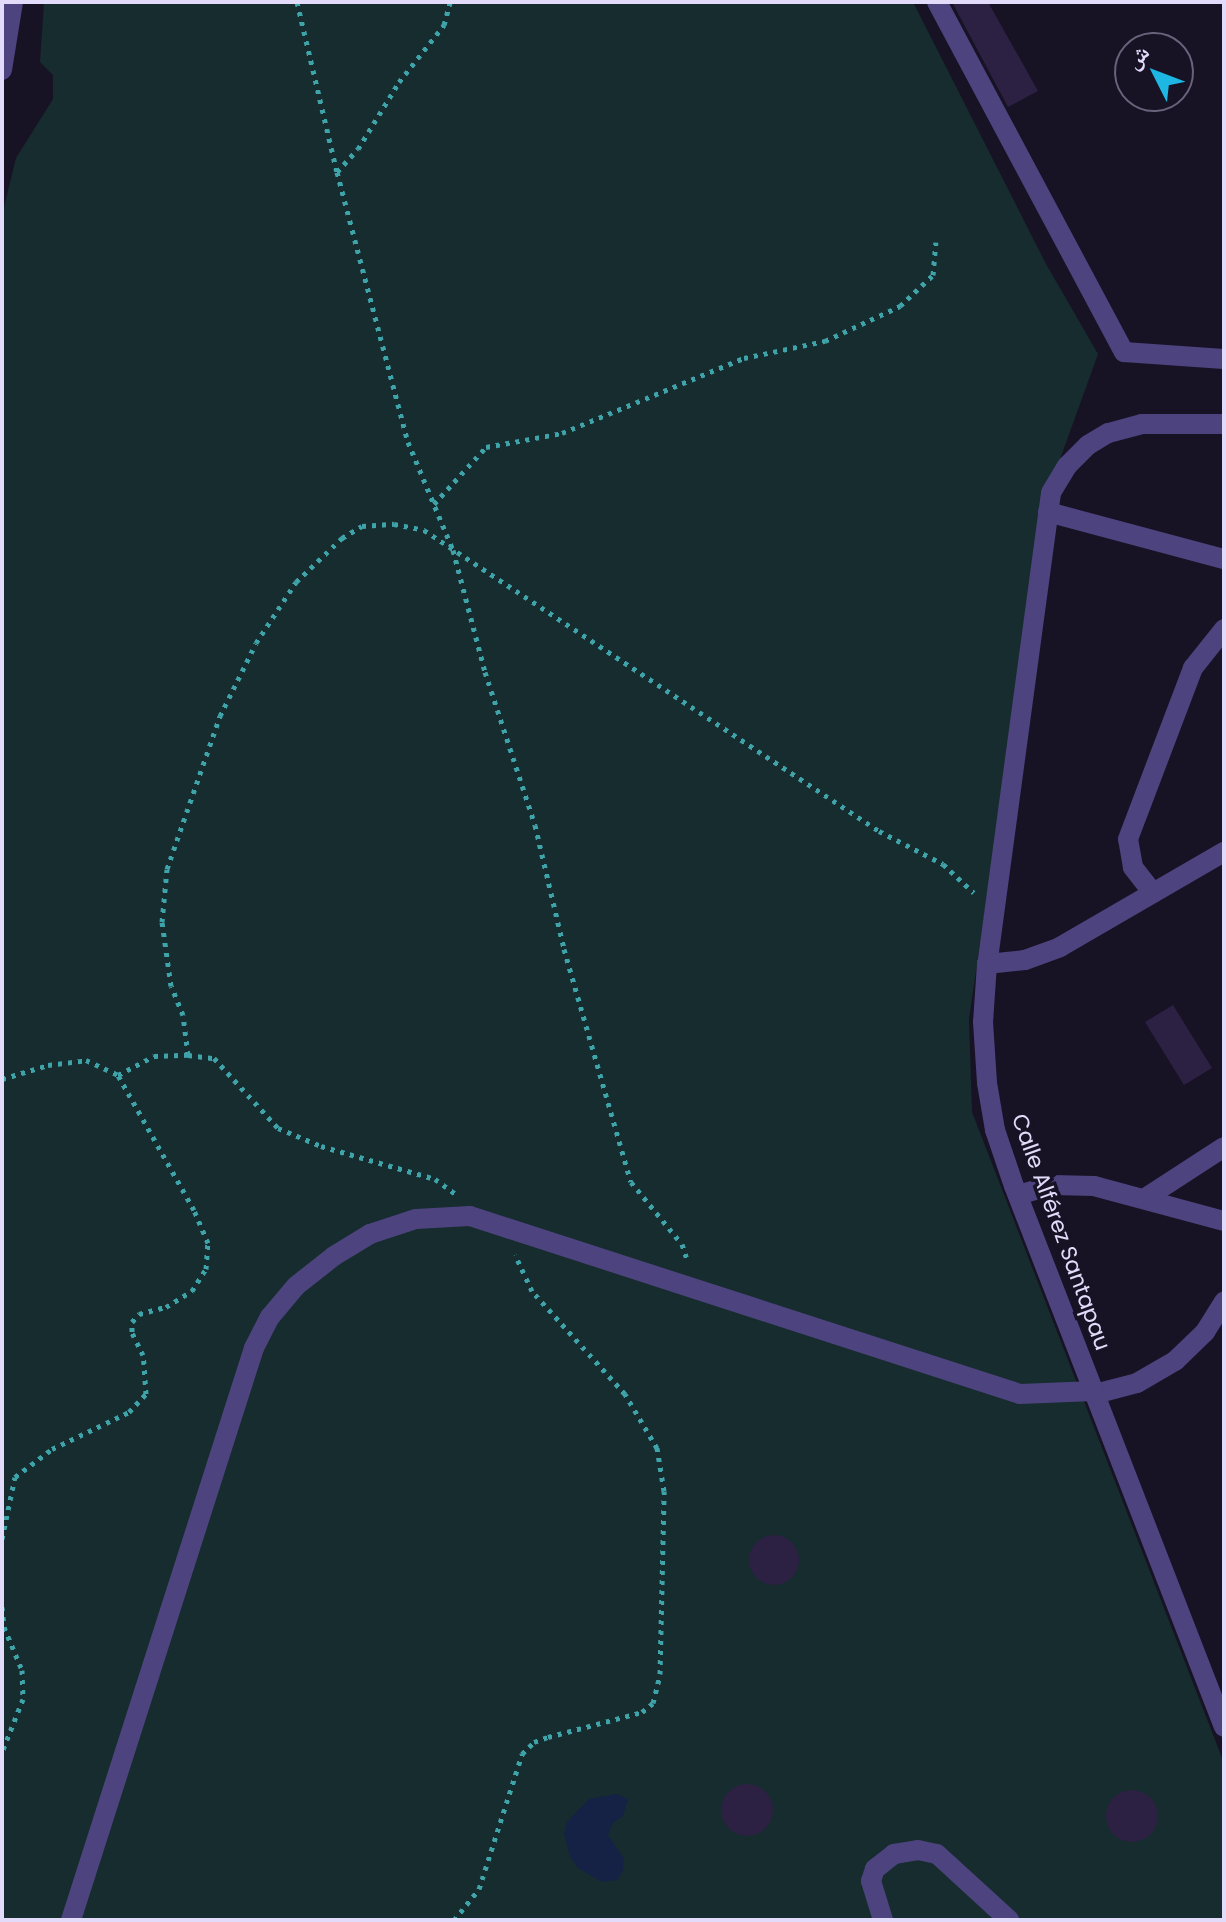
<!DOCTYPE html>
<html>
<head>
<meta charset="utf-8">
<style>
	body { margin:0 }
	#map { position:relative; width:1226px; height:1922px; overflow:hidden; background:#181225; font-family:Poppins,"Noto Naskh Arabic",sans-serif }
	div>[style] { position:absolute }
	.green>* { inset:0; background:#162c2e }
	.water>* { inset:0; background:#152246 }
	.building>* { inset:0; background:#2c2143 }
	.round { border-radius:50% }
	.path>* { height:5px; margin-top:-2.5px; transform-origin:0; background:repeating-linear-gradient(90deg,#3fa3aa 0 4px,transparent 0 10px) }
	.minor>* { height:20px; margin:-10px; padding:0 10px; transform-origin:10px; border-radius:10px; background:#4d437e }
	span { translate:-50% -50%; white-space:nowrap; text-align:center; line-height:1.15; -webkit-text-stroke:7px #181225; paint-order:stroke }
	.street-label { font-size:22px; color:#e2dbfa }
	.frame { position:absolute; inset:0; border:4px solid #e2dbfa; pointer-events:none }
	.north { position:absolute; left:1114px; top:32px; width:80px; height:80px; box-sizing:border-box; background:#181225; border:2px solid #69627a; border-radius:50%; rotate:312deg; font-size:22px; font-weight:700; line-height:32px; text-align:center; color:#e2dbfa }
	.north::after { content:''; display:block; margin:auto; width:28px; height:36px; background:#1eb6e3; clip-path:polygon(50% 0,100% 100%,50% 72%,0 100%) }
</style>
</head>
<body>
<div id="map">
	<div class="green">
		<div style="clip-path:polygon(44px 2px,913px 2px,1046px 264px,1098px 354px,1045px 501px,969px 1019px,972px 1112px,1224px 1763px,1224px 1920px,2px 1920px,2px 215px,16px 158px,53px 99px,53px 75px,40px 62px)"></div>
	</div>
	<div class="water">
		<div style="clip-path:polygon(617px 1794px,628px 1799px,623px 1816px,613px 1823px,608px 1835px,624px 1859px,623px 1870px,617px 1880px,602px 1882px,578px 1868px,570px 1857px,564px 1833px,567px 1822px,589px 1799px)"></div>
	</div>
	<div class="building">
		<div style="clip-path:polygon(952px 2px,988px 2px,1038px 91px,1008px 107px)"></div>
		<div style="clip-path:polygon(1173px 1005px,1212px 1068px,1184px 1085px,1145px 1022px)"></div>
		<div class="round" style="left:749px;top:1535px;width:50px;height:50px"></div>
		<div class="round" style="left:721px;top:1784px;width:52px;height:52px"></div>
		<div class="round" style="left:1106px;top:1790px;width:52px;height:52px"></div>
	</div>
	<div class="path">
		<div style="left:297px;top:2px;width:175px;rotate:76.8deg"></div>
		<div style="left:337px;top:172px;width:279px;rotate:75.3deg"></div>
		<div style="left:408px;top:442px;width:117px;rotate:67.4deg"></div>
		<div style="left:453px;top:550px;width:126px;rotate:75.3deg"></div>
		<div style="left:485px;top:672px;width:161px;rotate:71.9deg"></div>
		<div style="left:535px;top:825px;width:127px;rotate:76.8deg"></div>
		<div style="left:564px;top:949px;width:242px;rotate:74deg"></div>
		<div style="left:631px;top:1182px;width:80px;rotate:50.6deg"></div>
		<div style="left:682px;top:1244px;width:19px;rotate:72deg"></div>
		<div style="left:337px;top:172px;width:31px;rotate:-48deg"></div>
		<div style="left:358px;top:149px;width:79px;rotate:-58.5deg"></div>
		<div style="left:399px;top:82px;width:73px;rotate:-51.7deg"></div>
		<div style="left:444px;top:25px;width:24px;rotate:-75deg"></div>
		<div style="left:434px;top:504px;width:77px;rotate:-47.6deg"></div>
		<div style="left:486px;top:447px;width:77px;rotate:-10.4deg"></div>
		<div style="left:562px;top:433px;width:197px;rotate:-22.4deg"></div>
		<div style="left:744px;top:358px;width:83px;rotate:-11.9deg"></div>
		<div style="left:825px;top:341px;width:83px;rotate:-25deg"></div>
		<div style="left:900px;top:306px;width:45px;rotate:-43.2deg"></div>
		<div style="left:933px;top:275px;width:33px;rotate:-85deg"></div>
		<div style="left:188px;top:1055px;width:26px;rotate:7deg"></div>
		<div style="left:214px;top:1058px;width:95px;rotate:47.6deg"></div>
		<div style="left:278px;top:1128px;width:47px;rotate:22.7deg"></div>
		<div style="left:321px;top:1146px;width:119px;rotate:16.1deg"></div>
		<div style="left:435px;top:1179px;width:26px;rotate:36deg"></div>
		<div style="left:2px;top:1079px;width:48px;rotate:-16.9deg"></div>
		<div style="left:48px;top:1065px;width:38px;rotate:-7deg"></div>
		<div style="left:86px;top:1060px;width:35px;rotate:25deg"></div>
		<div style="left:118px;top:1075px;width:41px;rotate:-27.8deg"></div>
		<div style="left:154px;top:1056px;width:34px;rotate:-2deg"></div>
		<div style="left:188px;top:1055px;width:40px;rotate:-97.1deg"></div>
		<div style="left:183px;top:1015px;width:31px;rotate:-112deg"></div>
		<div style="left:171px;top:986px;width:65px;rotate:-98deg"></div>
		<div style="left:162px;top:922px;width:53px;rotate:-84.6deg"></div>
		<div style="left:167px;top:869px;width:162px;rotate:-70.9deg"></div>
		<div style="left:220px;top:716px;width:81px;rotate:-63.7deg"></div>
		<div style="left:256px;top:643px;width:73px;rotate:-56.7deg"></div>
		<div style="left:296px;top:582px;width:64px;rotate:-43.7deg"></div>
		<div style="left:342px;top:538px;width:23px;rotate:-31deg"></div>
		<div style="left:362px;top:526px;width:32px;rotate:-4deg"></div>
		<div style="left:394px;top:524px;width:31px;rotate:11deg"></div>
		<div style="left:424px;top:530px;width:546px;rotate:33.49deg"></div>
		<div style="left:879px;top:831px;width:72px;rotate:27.3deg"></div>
		<div style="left:943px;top:864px;width:42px;rotate:43.1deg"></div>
		<div style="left:2px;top:1539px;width:63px;rotate:-78.2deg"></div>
		<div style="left:15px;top:1477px;width:46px;rotate:-37.1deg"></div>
		<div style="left:52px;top:1449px;width:85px;rotate:-25.7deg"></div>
		<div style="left:129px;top:1412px;width:25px;rotate:-47deg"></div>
		<div style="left:146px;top:1394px;width:39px;rotate:-94deg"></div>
		<div style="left:143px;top:1355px;width:25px;rotate:-116deg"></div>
		<div style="left:132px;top:1332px;width:10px;rotate:-90deg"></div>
		<div style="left:132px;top:1322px;width:11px;rotate:-49deg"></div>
		<div style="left:139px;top:1314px;width:28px;rotate:-15deg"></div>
		<div style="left:166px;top:1307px;width:31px;rotate:-32deg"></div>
		<div style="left:192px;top:1291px;width:26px;rotate:-58deg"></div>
		<div style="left:206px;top:1269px;width:26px;rotate:-86deg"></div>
		<div style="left:208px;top:1243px;width:36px;rotate:-113deg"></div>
		<div style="left:194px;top:1210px;width:155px;rotate:-119.4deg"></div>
		<div style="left:2px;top:1607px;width:20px;rotate:84deg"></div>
		<div style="left:4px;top:1627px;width:47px;rotate:67.3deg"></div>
		<div style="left:22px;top:1670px;width:29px;rotate:88deg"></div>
		<div style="left:23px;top:1699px;width:57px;rotate:111.6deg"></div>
		<div style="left:454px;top:1920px;width:40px;rotate:-51deg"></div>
		<div style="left:479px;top:1889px;width:142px;rotate:-72.3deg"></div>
		<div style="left:522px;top:1754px;width:17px;rotate:-45deg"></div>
		<div style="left:534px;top:1742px;width:15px;rotate:-20deg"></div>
		<div style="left:548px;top:1737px;width:97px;rotate:-14.9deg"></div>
		<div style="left:642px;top:1712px;width:14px;rotate:-39deg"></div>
		<div style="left:653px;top:1703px;width:30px;rotate:-76deg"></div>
		<div style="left:660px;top:1674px;width:183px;rotate:-88.7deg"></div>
		<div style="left:664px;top:1491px;width:44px;rotate:-99.2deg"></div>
		<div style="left:657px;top:1448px;width:63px;rotate:-120.7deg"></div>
		<div style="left:625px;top:1394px;width:139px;rotate:-132.1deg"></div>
		<div style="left:532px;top:1291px;width:40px;rotate:-115deg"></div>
	</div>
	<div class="minor">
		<div style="left:937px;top:2px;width:397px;rotate:61.9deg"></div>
		<div style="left:1124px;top:352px;width:100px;rotate:4deg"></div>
		<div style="left:2px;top:70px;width:69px;rotate:-80.8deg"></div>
		<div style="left:1224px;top:424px;width:82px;rotate:180deg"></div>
		<div style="left:1142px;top:424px;width:35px;rotate:165deg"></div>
		<div style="left:1108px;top:433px;width:23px;rotate:149deg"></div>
		<div style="left:1088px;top:445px;width:30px;rotate:135deg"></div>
		<div style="left:1067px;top:466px;width:31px;rotate:121deg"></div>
		<div style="left:1051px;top:493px;width:475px;rotate:97.7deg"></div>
		<div style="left:987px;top:964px;width:58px;rotate:93.9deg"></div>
		<div style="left:983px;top:1022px;width:61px;rotate:86.2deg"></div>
		<div style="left:987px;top:1083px;width:48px;rotate:80.3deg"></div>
		<div style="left:995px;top:1130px;width:59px;rotate:71.3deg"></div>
		<div style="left:1014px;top:1186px;width:580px;rotate:68.79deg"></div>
		<div style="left:1048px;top:512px;width:182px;rotate:15deg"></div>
		<div style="left:1153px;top:893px;width:33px;rotate:-128deg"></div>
		<div style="left:1133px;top:867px;width:28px;rotate:-100deg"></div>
		<div style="left:1128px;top:839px;width:183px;rotate:-69.2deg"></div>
		<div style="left:1193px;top:668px;width:50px;rotate:-51.5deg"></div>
		<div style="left:987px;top:964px;width:38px;rotate:-6deg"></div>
		<div style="left:1025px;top:960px;width:37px;rotate:-20deg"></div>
		<div style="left:1060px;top:947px;width:190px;rotate:-30.1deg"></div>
		<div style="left:1018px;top:1195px;width:36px;rotate:-16deg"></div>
		<div style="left:1053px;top:1185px;width:41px;rotate:1.4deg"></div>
		<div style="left:1094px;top:1186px;width:135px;rotate:15.1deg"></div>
		<div style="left:1144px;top:1199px;width:95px;rotate:-33deg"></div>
		<div style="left:1095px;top:1394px;width:43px;rotate:-14.7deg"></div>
		<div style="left:1137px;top:1383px;width:44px;rotate:-30.1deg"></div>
		<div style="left:1175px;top:1361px;width:42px;rotate:-44deg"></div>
		<div style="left:1205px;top:1332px;width:36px;rotate:-58deg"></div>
		<div style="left:71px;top:1920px;width:601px;rotate:-72.26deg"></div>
		<div style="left:254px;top:1348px;width:35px;rotate:-63deg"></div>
		<div style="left:270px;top:1317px;width:40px;rotate:-50deg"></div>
		<div style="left:296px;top:1286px;width:48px;rotate:-38.3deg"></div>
		<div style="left:334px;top:1256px;width:42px;rotate:-31.4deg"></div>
		<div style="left:370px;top:1234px;width:48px;rotate:-18.1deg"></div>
		<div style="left:416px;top:1219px;width:54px;rotate:-3.2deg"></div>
		<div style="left:470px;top:1216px;width:578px;rotate:17.93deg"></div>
		<div style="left:1020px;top:1394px;width:74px;rotate:-2.3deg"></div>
		<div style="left:883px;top:1920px;width:41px;rotate:-107.1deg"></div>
		<div style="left:871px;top:1881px;width:13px;rotate:-72deg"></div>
		<div style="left:875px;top:1869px;width:24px;rotate:-38deg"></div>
		<div style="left:894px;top:1854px;width:24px;rotate:-9deg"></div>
		<div style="left:918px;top:1850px;width:19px;rotate:12deg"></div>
		<div style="left:937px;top:1854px;width:98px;rotate:42.5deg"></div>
	</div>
	<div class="street-label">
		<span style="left:1061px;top:1232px;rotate:70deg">Calle Alférez Santapau</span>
	</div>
	<div class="frame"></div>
	<div class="north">ش</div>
</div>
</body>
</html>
